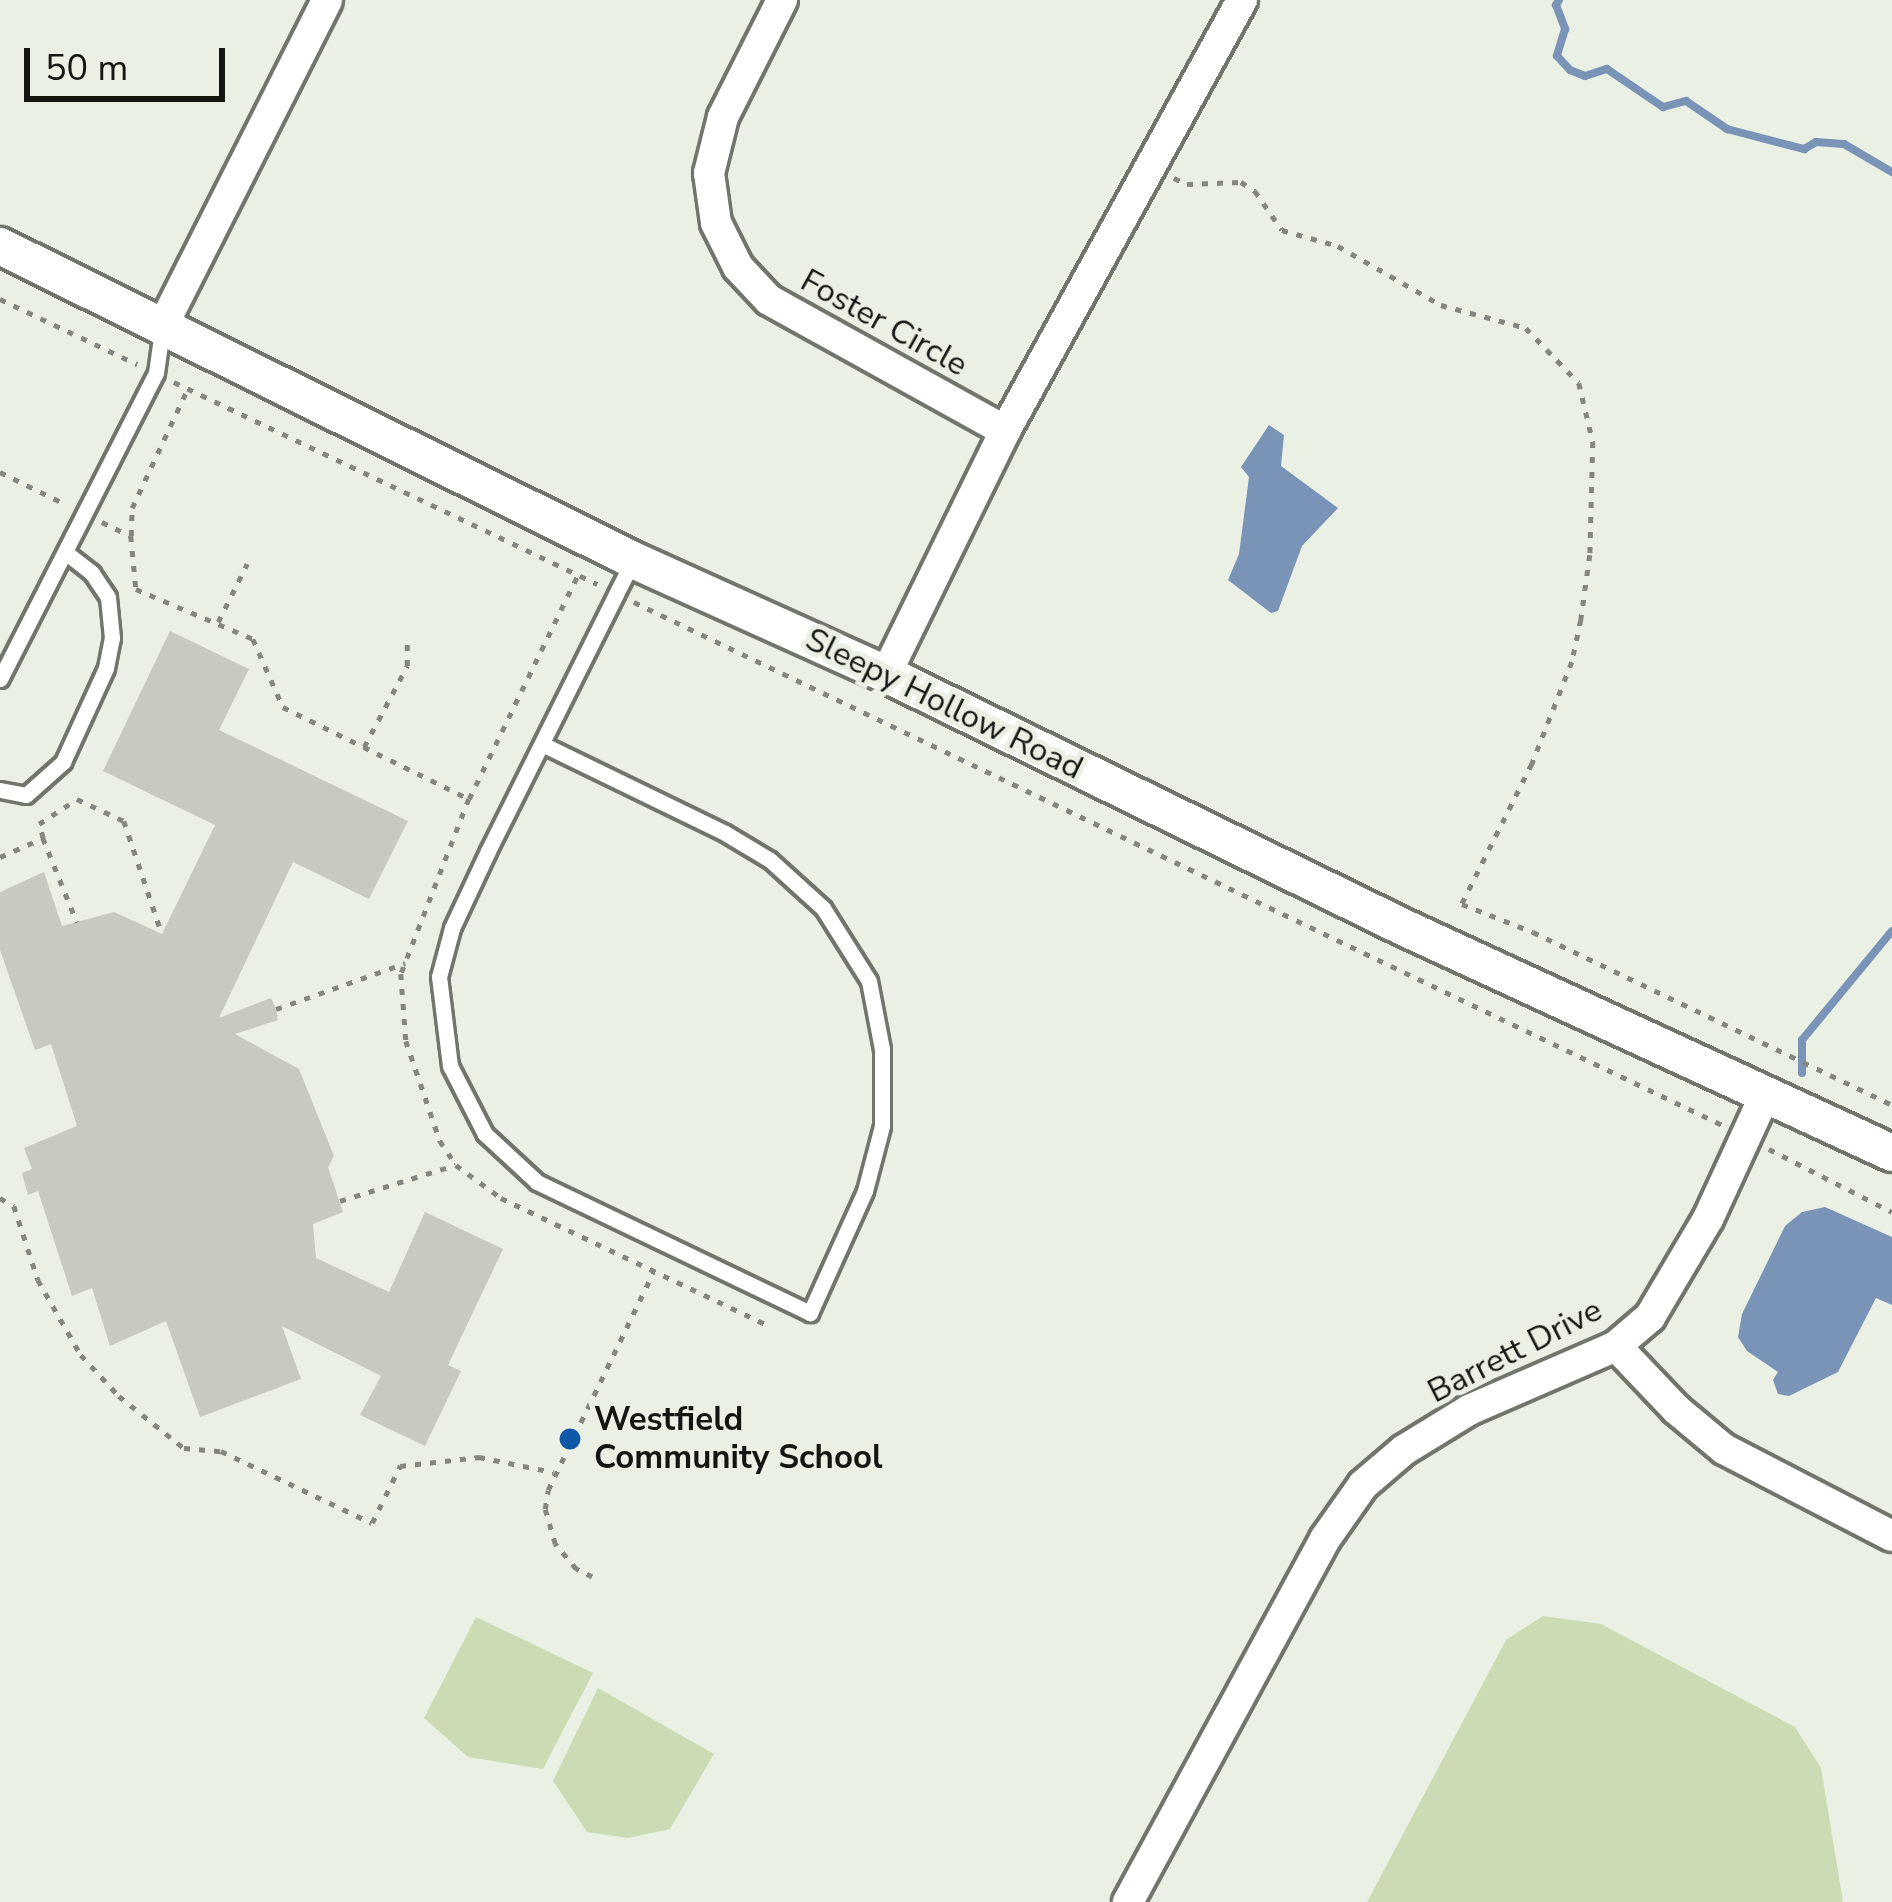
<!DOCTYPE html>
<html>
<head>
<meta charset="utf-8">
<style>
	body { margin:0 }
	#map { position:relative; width:1892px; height:1902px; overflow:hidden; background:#ebf0e4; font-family:"Nunito Sans",sans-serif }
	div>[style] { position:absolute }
	.green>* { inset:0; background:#cbdcb4 }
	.water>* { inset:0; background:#7a94b7 }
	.stream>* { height:8px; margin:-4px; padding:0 4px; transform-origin:4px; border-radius:4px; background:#7a94b7 }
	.building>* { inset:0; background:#c6cabf }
	.path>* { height:4.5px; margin-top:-2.25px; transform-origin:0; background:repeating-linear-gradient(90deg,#83877f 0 6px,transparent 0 15px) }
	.roads { filter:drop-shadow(3px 0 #71756b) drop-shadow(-3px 0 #71756b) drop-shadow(0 3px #71756b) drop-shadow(0 -3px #71756b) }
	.service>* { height:15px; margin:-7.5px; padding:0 7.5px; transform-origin:7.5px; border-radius:7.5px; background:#fff }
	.minor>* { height:30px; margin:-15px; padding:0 15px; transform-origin:15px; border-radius:15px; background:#fff }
	.tertiary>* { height:36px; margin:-18px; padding:0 18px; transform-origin:18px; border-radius:18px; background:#fff }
	.dots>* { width:33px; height:33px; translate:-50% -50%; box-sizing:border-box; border:6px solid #ebf0e4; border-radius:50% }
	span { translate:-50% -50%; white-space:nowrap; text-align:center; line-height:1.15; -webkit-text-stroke:10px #ebf0e4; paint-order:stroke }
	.street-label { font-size:33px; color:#141612 }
	.poi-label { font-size:33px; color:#141612; font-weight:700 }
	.left { translate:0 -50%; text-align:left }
	.scale { position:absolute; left:24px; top:48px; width:201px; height:54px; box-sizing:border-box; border:6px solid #141612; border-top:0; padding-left:15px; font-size:36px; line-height:42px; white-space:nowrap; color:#141612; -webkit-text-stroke:9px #ebf0e4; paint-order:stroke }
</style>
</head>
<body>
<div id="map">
	<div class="green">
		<div style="clip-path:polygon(1543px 1616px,1601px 1624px,1795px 1727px,1821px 1768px,1843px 1902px,1367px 1902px,1506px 1640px)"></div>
		<div style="clip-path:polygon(476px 1617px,593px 1673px,543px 1769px,468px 1757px,424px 1718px)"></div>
		<div style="clip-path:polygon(598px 1688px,714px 1754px,670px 1829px,628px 1838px,587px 1832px,553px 1781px)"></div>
	</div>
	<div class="water">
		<div style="clip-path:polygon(1269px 425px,1284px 435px,1281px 466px,1338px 508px,1302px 546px,1278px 611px,1271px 613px,1228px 580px,1239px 554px,1249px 477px,1241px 467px)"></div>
		<div style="clip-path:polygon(1825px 1207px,1892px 1237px,1892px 1305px,1876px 1298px,1838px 1372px,1789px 1396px,1778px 1394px,1773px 1380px,1778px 1372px,1747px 1351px,1738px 1337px,1742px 1314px,1785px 1226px,1802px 1212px)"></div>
	</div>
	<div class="stream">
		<div style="left:1559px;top:0;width:6px;rotate:121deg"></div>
		<div style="left:1556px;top:5px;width:26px;rotate:69deg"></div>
		<div style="left:1565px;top:29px;width:28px;rotate:107deg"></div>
		<div style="left:1557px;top:56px;width:19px;rotate:47deg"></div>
		<div style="left:1570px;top:70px;width:16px;rotate:22deg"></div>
		<div style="left:1585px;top:76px;width:23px;rotate:-18deg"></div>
		<div style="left:1607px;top:69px;width:68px;rotate:34.2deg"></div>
		<div style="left:1663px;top:107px;width:24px;rotate:-15deg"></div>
		<div style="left:1686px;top:101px;width:50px;rotate:34.3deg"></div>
		<div style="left:1727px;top:129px;width:80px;rotate:14.6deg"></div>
		<div style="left:1804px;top:149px;width:14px;rotate:-30deg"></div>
		<div style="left:1816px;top:142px;width:28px;rotate:4deg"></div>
		<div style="left:1844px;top:144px;width:56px;rotate:30.3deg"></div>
		<div style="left:1802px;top:1073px;width:33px;rotate:-90deg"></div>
		<div style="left:1802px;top:1040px;width:141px;rotate:-50.5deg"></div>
	</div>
	<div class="building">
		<div style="clip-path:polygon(170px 631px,249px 669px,219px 730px,408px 821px,369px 899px,293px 862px,219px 1018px,271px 998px,276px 1009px,278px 1020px,235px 1034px,299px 1069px,334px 1156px,328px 1167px,343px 1212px,313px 1224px,316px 1258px,389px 1292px,425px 1212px,503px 1249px,448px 1365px,461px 1371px,425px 1446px,360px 1415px,381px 1376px,282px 1326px,301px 1379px,200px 1417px,166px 1321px,110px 1346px,92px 1288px,72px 1296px,38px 1191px,28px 1195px,22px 1173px,32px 1169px,24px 1148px,77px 1126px,51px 1044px,35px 1050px,0 950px,0 892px,44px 872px,62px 926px,114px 912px,162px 934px,215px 825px,103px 771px)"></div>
	</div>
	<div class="path">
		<div style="left:1174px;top:178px;width:14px;rotate:25deg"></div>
		<div style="left:1187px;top:184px;width:54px;rotate:-2.1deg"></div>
		<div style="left:1241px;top:182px;width:17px;rotate:33deg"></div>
		<div style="left:1255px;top:191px;width:47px;rotate:55.3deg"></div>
		<div style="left:1282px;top:230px;width:58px;rotate:15.9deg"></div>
		<div style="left:1338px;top:246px;width:119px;rotate:29.8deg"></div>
		<div style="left:1441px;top:305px;width:88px;rotate:15.1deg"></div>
		<div style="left:1526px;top:328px;width:76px;rotate:46.1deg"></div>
		<div style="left:1579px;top:383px;width:61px;rotate:76.7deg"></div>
		<div style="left:1593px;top:442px;width:113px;rotate:91.5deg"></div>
		<div style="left:1590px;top:555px;width:66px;rotate:97.9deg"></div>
		<div style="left:1581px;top:620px;width:43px;rotate:102.1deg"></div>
		<div style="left:1572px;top:662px;width:110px;rotate:111.4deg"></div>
		<div style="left:1532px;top:764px;width:157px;rotate:116.6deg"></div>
		<div style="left:1462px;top:904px;width:76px;rotate:21.5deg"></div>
		<div style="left:1533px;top:932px;width:399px;rotate:25.7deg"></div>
		<div style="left:0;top:299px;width:152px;rotate:25.4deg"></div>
		<div style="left:174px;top:382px;width:469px;rotate:25.5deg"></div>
		<div style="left:0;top:472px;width:72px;rotate:26.2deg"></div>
		<div style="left:102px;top:522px;width:32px;rotate:26deg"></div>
		<div style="left:131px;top:536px;width:53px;rotate:84.6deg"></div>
		<div style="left:136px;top:589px;width:127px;rotate:23.1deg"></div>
		<div style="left:253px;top:639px;width:74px;rotate:66.2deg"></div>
		<div style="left:283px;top:707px;width:208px;rotate:26.3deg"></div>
		<div style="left:469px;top:799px;width:249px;rotate:-64.1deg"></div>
		<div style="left:131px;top:536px;width:28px;rotate:-88deg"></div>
		<div style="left:132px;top:508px;width:132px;rotate:-65deg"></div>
		<div style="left:634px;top:602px;width:1207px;rotate:25.67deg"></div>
		<div style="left:218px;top:622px;width:65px;rotate:-63.4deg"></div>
		<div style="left:364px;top:747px;width:92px;rotate:-62deg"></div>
		<div style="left:407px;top:666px;width:24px;rotate:-90deg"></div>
		<div style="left:469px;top:799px;width:188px;rotate:111.2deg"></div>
		<div style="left:401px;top:974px;width:67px;rotate:85.7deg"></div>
		<div style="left:406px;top:1041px;width:106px;rotate:71.2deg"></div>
		<div style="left:440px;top:1141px;width:29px;rotate:56deg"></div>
		<div style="left:456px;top:1165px;width:56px;rotate:36.3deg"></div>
		<div style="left:501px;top:1198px;width:299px;rotate:25.5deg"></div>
		<div style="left:43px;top:838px;width:91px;rotate:68deg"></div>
		<div style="left:0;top:857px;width:47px;rotate:-23.8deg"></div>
		<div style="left:43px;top:838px;width:15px;rotate:-106deg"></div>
		<div style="left:39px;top:824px;width:45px;rotate:-33.3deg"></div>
		<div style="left:77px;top:799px;width:52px;rotate:25.1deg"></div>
		<div style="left:124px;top:821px;width:119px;rotate:71.4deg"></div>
		<div style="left:276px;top:1009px;width:137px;rotate:-19.6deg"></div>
		<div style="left:1769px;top:1149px;width:138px;rotate:27.1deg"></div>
		<div style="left:0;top:1198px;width:16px;rotate:30deg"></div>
		<div style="left:14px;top:1206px;width:78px;rotate:72deg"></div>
		<div style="left:38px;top:1280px;width:86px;rotate:60.2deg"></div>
		<div style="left:81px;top:1355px;width:56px;rotate:47.2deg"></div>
		<div style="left:119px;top:1396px;width:83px;rotate:38.7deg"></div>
		<div style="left:184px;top:1448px;width:37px;rotate:5deg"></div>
		<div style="left:221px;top:1451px;width:167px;rotate:25.5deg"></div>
		<div style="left:372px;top:1523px;width:64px;rotate:-63.8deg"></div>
		<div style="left:400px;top:1466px;width:80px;rotate:-6.5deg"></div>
		<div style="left:479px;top:1457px;width:76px;rotate:11.5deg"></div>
		<div style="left:340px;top:1201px;width:121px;rotate:-17.4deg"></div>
		<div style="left:592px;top:1577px;width:18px;rotate:-153deg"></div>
		<div style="left:576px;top:1569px;width:33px;rotate:-130deg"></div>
		<div style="left:555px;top:1544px;width:36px;rotate:-106deg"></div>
		<div style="left:545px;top:1509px;width:19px;rotate:-81deg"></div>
		<div style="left:548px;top:1490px;width:241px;rotate:-64.2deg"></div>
	</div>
	<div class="roads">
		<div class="service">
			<div style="left:0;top:679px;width:343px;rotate:-63deg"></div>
			<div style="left:156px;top:373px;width:43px;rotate:-82.1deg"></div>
			<div style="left:542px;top:744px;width:203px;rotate:25.9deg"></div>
			<div style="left:725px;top:833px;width:52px;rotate:31deg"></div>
			<div style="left:770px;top:860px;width:72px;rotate:42.2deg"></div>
			<div style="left:823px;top:908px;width:86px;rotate:57.8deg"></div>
			<div style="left:869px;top:981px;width:69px;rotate:79.2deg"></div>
			<div style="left:882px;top:1049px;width:77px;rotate:90deg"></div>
			<div style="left:882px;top:1126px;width:67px;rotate:104.7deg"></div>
			<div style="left:865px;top:1191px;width:134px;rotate:114.3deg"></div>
			<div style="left:810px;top:1313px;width:303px;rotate:-154.4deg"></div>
			<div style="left:537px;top:1182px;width:71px;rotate:-137.3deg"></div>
			<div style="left:485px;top:1134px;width:76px;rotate:-117.2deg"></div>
			<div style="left:450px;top:1066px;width:90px;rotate:-97deg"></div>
			<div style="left:439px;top:977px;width:51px;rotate:-75.1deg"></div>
			<div style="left:452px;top:928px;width:85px;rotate:-64.9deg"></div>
			<div style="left:488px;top:851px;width:287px;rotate:-63.5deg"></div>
			<div style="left:616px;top:594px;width:38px;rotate:-63deg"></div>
			<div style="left:0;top:790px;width:26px;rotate:11deg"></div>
			<div style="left:26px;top:795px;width:50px;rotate:-41.7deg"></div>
			<div style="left:63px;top:762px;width:103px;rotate:-65.4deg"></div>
			<div style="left:106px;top:668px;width:31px;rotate:-79deg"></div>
			<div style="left:112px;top:638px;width:41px;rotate:-95.6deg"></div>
			<div style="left:108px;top:597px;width:29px;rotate:-124deg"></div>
			<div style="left:92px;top:573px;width:34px;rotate:-142deg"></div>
		</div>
		<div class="minor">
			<div style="left:782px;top:0;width:131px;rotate:116.8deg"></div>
			<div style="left:723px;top:117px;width:58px;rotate:104deg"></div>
			<div style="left:709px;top:173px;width:50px;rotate:82deg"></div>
			<div style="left:716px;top:223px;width:49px;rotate:63.4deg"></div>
			<div style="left:738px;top:267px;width:45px;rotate:46.8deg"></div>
			<div style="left:769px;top:300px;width:270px;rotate:29deg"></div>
			<div style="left:162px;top:327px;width:366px;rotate:-63.2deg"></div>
			<div style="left:886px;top:674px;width:271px;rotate:-63.9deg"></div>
			<div style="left:1005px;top:431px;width:492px;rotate:-61.2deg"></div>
			<div style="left:1616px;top:1346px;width:88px;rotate:46.4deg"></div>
			<div style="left:1677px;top:1410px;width:61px;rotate:39.7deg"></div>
			<div style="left:1724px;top:1449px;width:189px;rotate:27.4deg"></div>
			<div style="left:1128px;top:1902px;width:413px;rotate:-61.5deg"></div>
			<div style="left:1325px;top:1539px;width:66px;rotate:-54.9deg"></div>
			<div style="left:1363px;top:1485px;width:54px;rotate:-40.5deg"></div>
			<div style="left:1404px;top:1450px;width:76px;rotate:-31.6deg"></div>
			<div style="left:1469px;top:1410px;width:160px;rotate:-23.5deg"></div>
			<div style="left:1616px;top:1346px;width:45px;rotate:-40.5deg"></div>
			<div style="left:1650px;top:1317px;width:114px;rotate:-59.4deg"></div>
			<div style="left:1708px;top:1219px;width:139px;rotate:-65.3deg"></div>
		</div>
		<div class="tertiary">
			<div style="left:0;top:246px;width:707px;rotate:26.38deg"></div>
			<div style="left:633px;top:560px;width:277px;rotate:24.3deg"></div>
			<div style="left:886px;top:674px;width:578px;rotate:26.08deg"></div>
			<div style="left:1405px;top:928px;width:536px;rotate:24.8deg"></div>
		</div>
	</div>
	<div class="dots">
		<div style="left:570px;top:1439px;background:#0f58a7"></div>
	</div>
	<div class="street-label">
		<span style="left:884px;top:323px;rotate:29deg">Foster Circle</span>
		<span style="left:944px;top:704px;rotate:26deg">Sleepy Hollow Road</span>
		<span style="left:1515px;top:1351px;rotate:-27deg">Barrett Drive</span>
	</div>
	<div class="poi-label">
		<span class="left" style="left:594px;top:1439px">Westfield<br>Community School</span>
	</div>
	<div class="scale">50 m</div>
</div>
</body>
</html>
